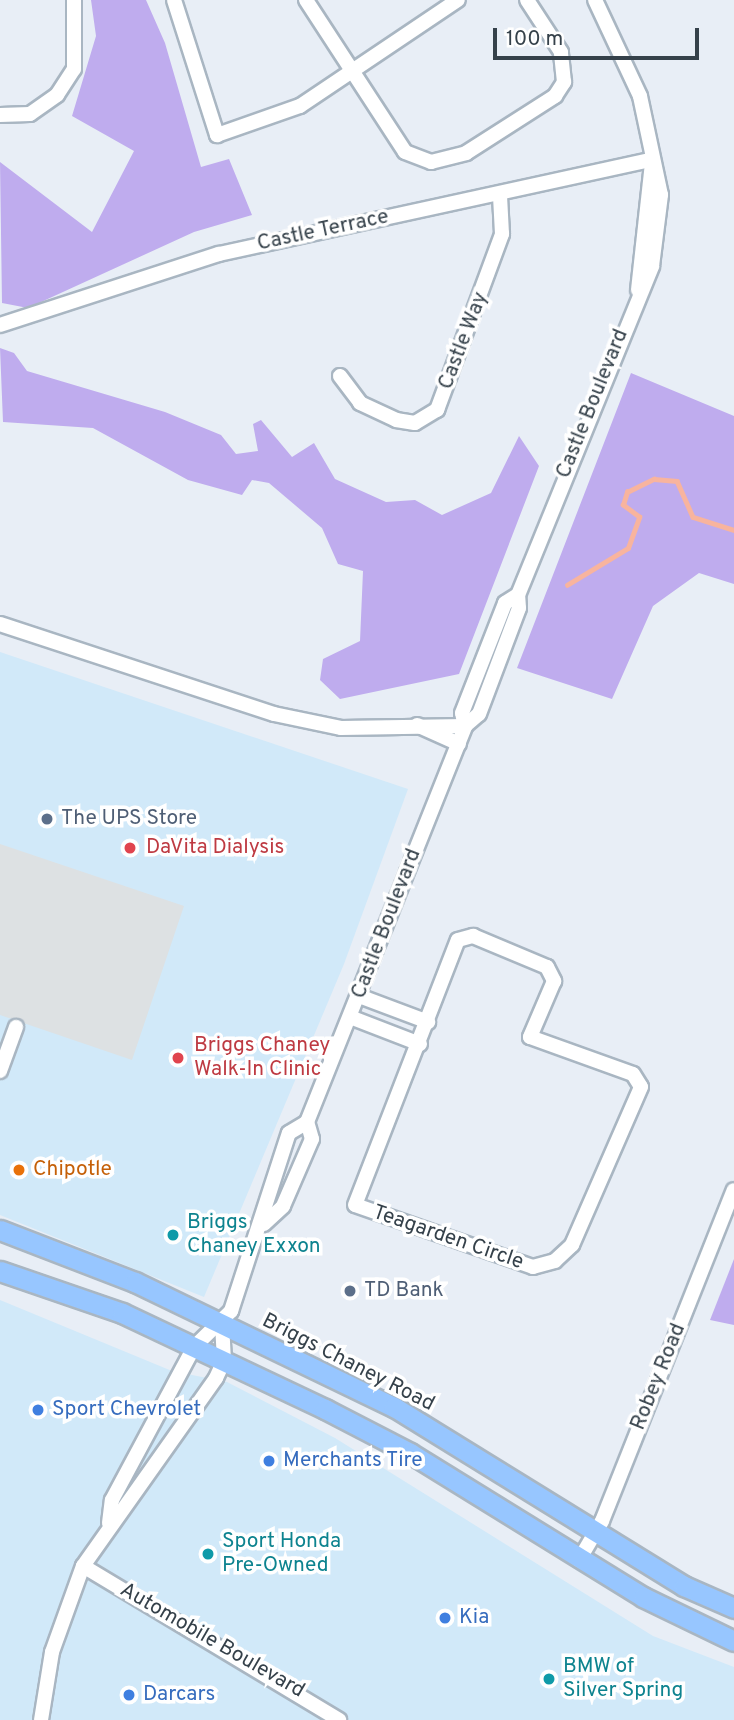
<!DOCTYPE html>
<html>
<head>
<meta charset="utf-8">
<style>
	body { margin:0 }
	#map { position:relative; width:734px; height:1720px; overflow:hidden; background:#e8eef6; font-family:Overpass,sans-serif }
	div>[style] { position:absolute }
	.commercial>* { inset:0; background:#d1e9f9 }
	.green>* { inset:0; background:#bfacee }
	.parking>* { inset:0; background:#dde1e3 }
	.stream>* { height:4.5px; margin:-2.25px; padding:0 2.25px; transform-origin:2.25px; border-radius:2.25px; background:#f8b49e }
	.roads { filter:drop-shadow(2px 0 #a9b6c2) drop-shadow(-2px 0 #a9b6c2) drop-shadow(0 2px #a9b6c2) drop-shadow(0 -2px #a9b6c2) }
	.minor>* { height:14px; margin:-7px; padding:0 7px; transform-origin:7px; border-radius:7px; background:#fff }
	.major>* { height:19px; margin:-9.5px; padding:0 9.5px; transform-origin:9.5px; border-radius:9.5px; background:#97c6ff }
	.dots>* { width:19px; height:19px; translate:-50% -50%; box-sizing:border-box; border:4px solid #fff; border-radius:50% }
	span { translate:-50% -50%; white-space:nowrap; text-align:center; line-height:1.15; -webkit-text-stroke:7px #fff; paint-order:stroke }
	.street-label { font-size:21px; color:#35414a }
	.service-label { font-size:21px; color:#4e5e75 }
	.left { translate:0 -50%; text-align:left }
	.health-label { font-size:21px; color:#be3a42 }
	.food-label { font-size:21px; color:#c56008 }
	.culture-label { font-size:21px; color:#0d838f }
	.shop-label { font-size:21px; color:#366cbe }
	.scale { position:absolute; left:493px; top:28px; width:206px; height:32px; box-sizing:border-box; border:4px solid #35414a; border-top:0; padding-left:9px; font-size:21px; line-height:24px; white-space:nowrap; color:#35414a; -webkit-text-stroke:5px #fff; paint-order:stroke }
</style>
</head>
<body>
<div id="map">
	<div class="commercial">
		<div style="clip-path:polygon(0 652px,408px 789px,344px 964px,204px 1297px,0 1215px)"></div>
		<div style="clip-path:polygon(0 1300px,172px 1371px,227px 1382px,335px 1438px,653px 1636px,734px 1667px,734px 1720px,0 1720px)"></div>
	</div>
	<div class="green">
		<div style="clip-path:polygon(91px 0,146px 0,165px 43px,201px 167px,229px 159px,252px 215px,194px 232px,28px 308px,2px 303px,0 162px,92px 232px,134px 151px,72px 116px,96px 36px)"></div>
		<div style="clip-path:polygon(0 348px,14px 353px,27px 371px,165px 412px,221px 435px,236px 454px,258px 451px,253px 424px,261px 420px,292px 457px,314px 443px,335px 479px,386px 502px,415px 500px,442px 515px,491px 493px,519px 436px,539px 466px,459px 674px,340px 699px,320px 680px,323px 659px,360px 641px,363px 571px,338px 564px,322px 528px,269px 483px,252px 480px,242px 495px,188px 480px,93px 428px,3px 422px)"></div>
		<div style="clip-path:polygon(631px 373px,734px 416px,734px 584px,699px 573px,653px 606px,612px 699px,517px 668px)"></div>
		<div style="clip-path:polygon(734px 1259px,734px 1325px,710px 1320px)"></div>
	</div>
	<div class="parking">
		<div style="clip-path:polygon(0 844px,184px 906px,132px 1060px,0 1015px)"></div>
	</div>
	<div class="stream">
		<div style="left:567px;top:585px;width:71px;rotate:-31.2deg"></div>
		<div style="left:628px;top:548px;width:33px;rotate:-70deg"></div>
		<div style="left:639px;top:517px;width:20px;rotate:-143deg"></div>
		<div style="left:623px;top:505px;width:14px;rotate:-73deg"></div>
		<div style="left:627px;top:492px;width:30px;rotate:-26deg"></div>
		<div style="left:654px;top:479px;width:23px;rotate:5deg"></div>
		<div style="left:677px;top:481px;width:39px;rotate:66deg"></div>
		<div style="left:693px;top:517px;width:43px;rotate:17.6deg"></div>
	</div>
	<div class="roads">
		<div class="minor">
			<div style="left:174px;top:0;width:142px;rotate:72.3deg"></div>
			<div style="left:217px;top:135px;width:88px;rotate:-19.3deg"></div>
			<div style="left:300px;top:106px;width:190px;rotate:-33.9deg"></div>
			<div style="left:306px;top:0;width:181px;rotate:56.9deg"></div>
			<div style="left:405px;top:152px;width:28px;rotate:21deg"></div>
			<div style="left:431px;top:162px;width:36px;rotate:-14deg"></div>
			<div style="left:466px;top:153px;width:106px;rotate:-32.6deg"></div>
			<div style="left:555px;top:96px;width:17px;rotate:-57deg"></div>
			<div style="left:564px;top:82px;width:30px;rotate:-96deg"></div>
			<div style="left:561px;top:52px;width:62px;rotate:-123.2deg"></div>
			<div style="left:0;top:115px;width:30px;rotate:-2deg"></div>
			<div style="left:30px;top:114px;width:33px;rotate:-35deg"></div>
			<div style="left:57px;top:95px;width:31px;rotate:-57deg"></div>
			<div style="left:74px;top:69px;width:69px;rotate:-90deg"></div>
			<div style="left:638px;top:290px;width:127px;rotate:-83.7deg"></div>
			<div style="left:0;top:325px;width:230px;rotate:-18deg"></div>
			<div style="left:219px;top:254px;width:444px;rotate:-12.3deg"></div>
			<div style="left:340px;top:376px;width:34px;rotate:53deg"></div>
			<div style="left:360px;top:403px;width:40px;rotate:25deg"></div>
			<div style="left:396px;top:420px;width:19px;rotate:9deg"></div>
			<div style="left:415px;top:423px;width:26px;rotate:-31deg"></div>
			<div style="left:437px;top:410px;width:188px;rotate:-69.7deg"></div>
			<div style="left:502px;top:234px;width:37px;rotate:-93deg"></div>
			<div style="left:0;top:624px;width:288px;rotate:18.2deg"></div>
			<div style="left:274px;top:714px;width:68px;rotate:11.8deg"></div>
			<div style="left:341px;top:728px;width:124px;rotate:-0.9deg"></div>
			<div style="left:417px;top:725px;width:46px;rotate:24.3deg"></div>
			<div style="left:465px;top:726px;width:13px;rotate:-103deg"></div>
			<div style="left:462px;top:713px;width:118px;rotate:-68.6deg"></div>
			<div style="left:505px;top:603px;width:15px;rotate:-32deg"></div>
			<div style="left:473px;top:936px;width:80px;rotate:22.7deg"></div>
			<div style="left:547px;top:967px;width:16px;rotate:63deg"></div>
			<div style="left:554px;top:981px;width:61px;rotate:113.2deg"></div>
			<div style="left:530px;top:1037px;width:109px;rotate:19.8deg"></div>
			<div style="left:633px;top:1074px;width:15px;rotate:58deg"></div>
			<div style="left:641px;top:1087px;width:172px;rotate:113.6deg"></div>
			<div style="left:572px;top:1245px;width:23px;rotate:137deg"></div>
			<div style="left:555px;top:1261px;width:23px;rotate:165deg"></div>
			<div style="left:533px;top:1267px;width:188px;rotate:-160.8deg"></div>
			<div style="left:355px;top:1205px;width:284px;rotate:-68.8deg"></div>
			<div style="left:458px;top:940px;width:16px;rotate:-15deg"></div>
			<div style="left:359px;top:996px;width:74px;rotate:20.6deg"></div>
			<div style="left:350px;top:1017px;width:75px;rotate:21.1deg"></div>
			<div style="left:0;top:1071px;width:47px;rotate:-70deg"></div>
			<div style="left:264px;top:1224px;width:26px;rotate:-43deg"></div>
			<div style="left:283px;top:1206px;width:73px;rotate:-66.6deg"></div>
			<div style="left:312px;top:1139px;width:18px;rotate:-106deg"></div>
			<div style="left:109px;top:1523px;width:23px;rotate:-83deg"></div>
			<div style="left:112px;top:1500px;width:174px;rotate:-61.8deg"></div>
			<div style="left:194px;top:1347px;width:52px;rotate:-44.2deg"></div>
			<div style="left:231px;top:1311px;width:187px;rotate:-72deg"></div>
			<div style="left:289px;top:1133px;width:21px;rotate:-31deg"></div>
			<div style="left:307px;top:1122px;width:426px;rotate:-68.2deg"></div>
			<div style="left:465px;top:726px;width:18px;rotate:-41deg"></div>
			<div style="left:479px;top:714px;width:113px;rotate:-69.3deg"></div>
			<div style="left:519px;top:608px;width:13px;rotate:-94deg"></div>
			<div style="left:518px;top:595px;width:355px;rotate:-67.8deg"></div>
			<div style="left:652px;top:266px;width:72px;rotate:-82.8deg"></div>
			<div style="left:661px;top:195px;width:101px;rotate:-102deg"></div>
			<div style="left:640px;top:96px;width:106px;rotate:-115.1deg"></div>
			<div style="left:579px;top:1560px;width:45px;rotate:-59.5deg"></div>
			<div style="left:602px;top:1521px;width:356px;rotate:-68.3deg"></div>
			<div style="left:83px;top:1566px;width:230px;rotate:-54.7deg"></div>
			<div style="left:216px;top:1378px;width:19px;rotate:-65deg"></div>
			<div style="left:224px;top:1361px;width:35px;rotate:-93deg"></div>
			<div style="left:41px;top:1720px;width:69px;rotate:-80.8deg"></div>
			<div style="left:52px;top:1652px;width:91px;rotate:-70.2deg"></div>
			<div style="left:83px;top:1566px;width:299px;rotate:31deg"></div>
		</div>
		<div class="major">
			<div style="left:0;top:1230px;width:145px;rotate:21.1deg"></div>
			<div style="left:135px;top:1282px;width:288px;rotate:25.8deg"></div>
			<div style="left:394px;top:1407px;width:341px;rotate:31.7deg"></div>
			<div style="left:684px;top:1586px;width:55px;rotate:23.7deg"></div>
			<div style="left:0;top:1271px;width:129px;rotate:19deg"></div>
			<div style="left:122px;top:1313px;width:225px;rotate:25.3deg"></div>
			<div style="left:325px;top:1409px;width:96px;rotate:27.4deg"></div>
			<div style="left:410px;top:1453px;width:274px;rotate:31.7deg"></div>
			<div style="left:643px;top:1597px;width:101px;rotate:25.8deg"></div>
		</div>
	</div>
	<div class="dots">
		<div style="left:47px;top:819px;background:#5c6f8a"></div>
		<div style="left:130px;top:848px;background:#e0444e"></div>
		<div style="left:178px;top:1058px;background:#e0444e"></div>
		<div style="left:19px;top:1170px;background:#e8710a"></div>
		<div style="left:173px;top:1235px;background:#0f9aa8"></div>
		<div style="left:350px;top:1291px;background:#5c6f8a"></div>
		<div style="left:38px;top:1410px;background:#3f7fe0"></div>
		<div style="left:269px;top:1461px;background:#3f7fe0"></div>
		<div style="left:208px;top:1554px;background:#0f9aa8"></div>
		<div style="left:445px;top:1618px;background:#3f7fe0"></div>
		<div style="left:549px;top:1679px;background:#0f9aa8"></div>
		<div style="left:129px;top:1695px;background:#3f7fe0"></div>
	</div>
	<div class="street-label">
		<span style="left:323px;top:231px;rotate:-12deg">Castle Terrace</span>
		<span style="left:464px;top:341px;rotate:-69deg">Castle Way</span>
		<span style="left:593px;top:404px;rotate:-68deg">Castle Boulevard</span>
		<span style="left:387px;top:924px;rotate:-69deg">Castle Boulevard</span>
		<span style="left:448px;top:1238px;rotate:19deg">Teagarden Circle</span>
		<span style="left:348px;top:1363px;rotate:27deg">Briggs Chaney Road</span>
		<span style="left:659px;top:1377px;rotate:-68deg">Robey Road</span>
		<span style="left:212px;top:1641px;rotate:30deg">Automobile Boulevard</span>
	</div>
	<div class="service-label">
		<span class="left" style="left:61px;top:819px">The UPS Store</span>
		<span class="left" style="left:364px;top:1291px">TD Bank</span>
	</div>
	<div class="health-label">
		<span class="left" style="left:146px;top:848px">DaVita Dialysis</span>
		<span class="left" style="left:194px;top:1058px">Briggs Chaney<br>Walk-In Clinic</span>
	</div>
	<div class="food-label">
		<span class="left" style="left:33px;top:1170px">Chipotle</span>
	</div>
	<div class="culture-label">
		<span class="left" style="left:187px;top:1235px">Briggs<br>Chaney Exxon</span>
		<span class="left" style="left:222px;top:1554px">Sport Honda<br>Pre-Owned</span>
		<span class="left" style="left:563px;top:1679px">BMW of<br>Silver Spring</span>
	</div>
	<div class="shop-label">
		<span class="left" style="left:52px;top:1410px">Sport Chevrolet</span>
		<span class="left" style="left:283px;top:1461px">Merchants Tire</span>
		<span class="left" style="left:459px;top:1618px">Kia</span>
		<span class="left" style="left:143px;top:1695px">Darcars</span>
	</div>
	<div class="scale">100 m</div>
</div>
</body>
</html>
